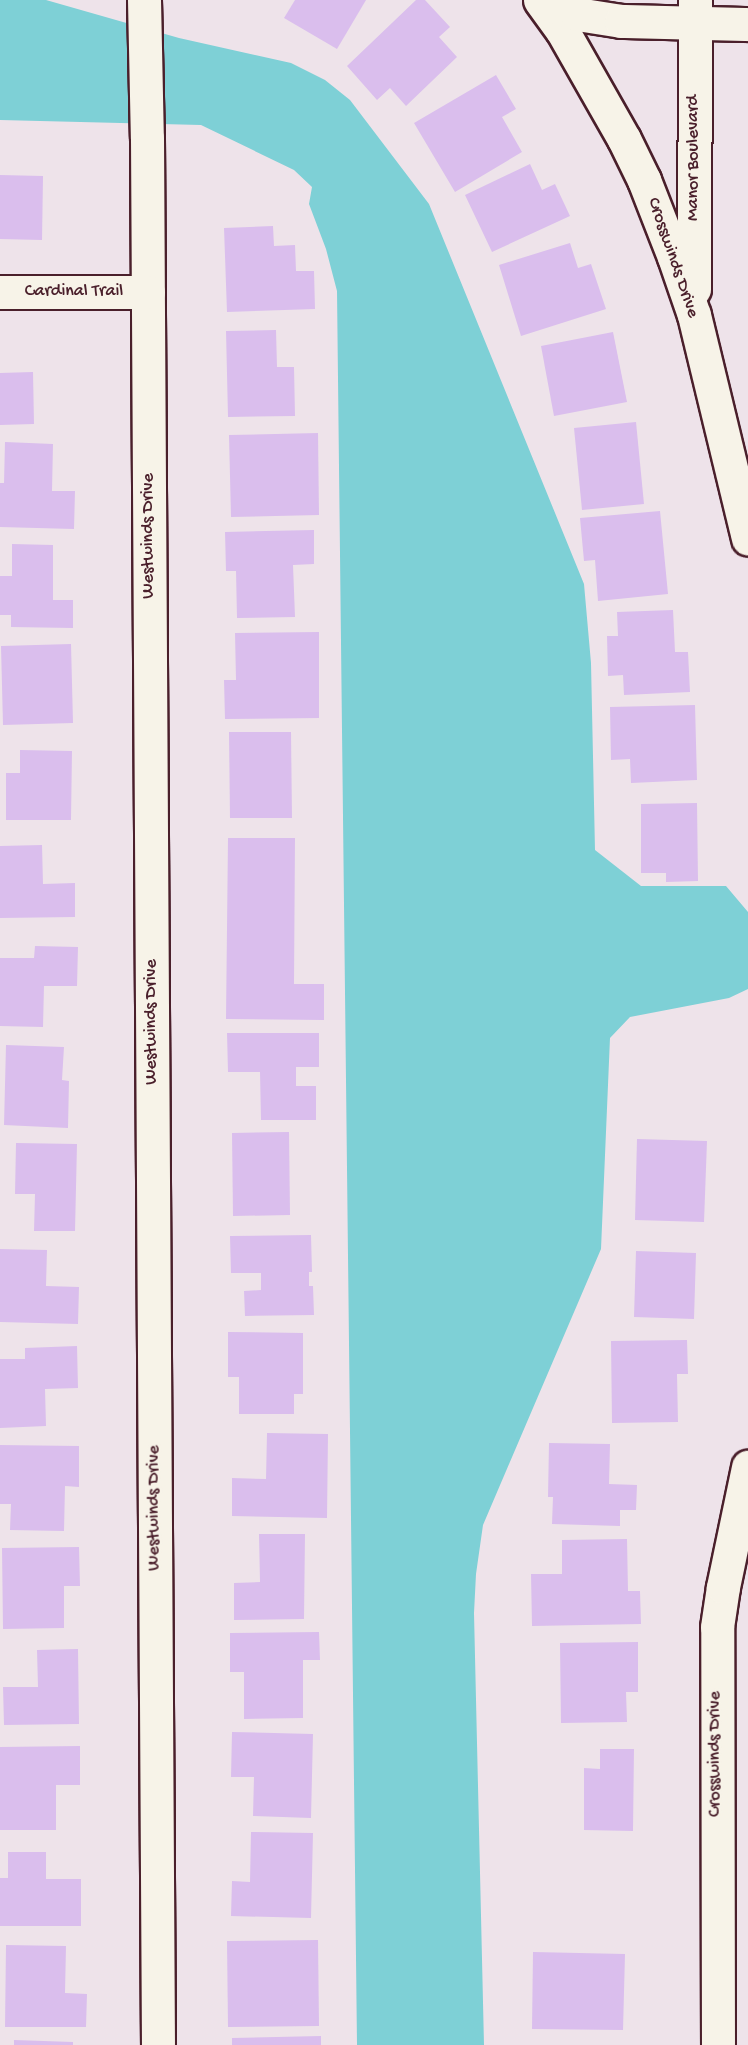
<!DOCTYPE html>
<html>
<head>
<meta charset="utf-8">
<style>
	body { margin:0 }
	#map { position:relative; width:748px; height:2045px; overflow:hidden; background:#eee3ea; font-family:"Gochi Hand",sans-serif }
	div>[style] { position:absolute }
	.water>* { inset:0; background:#7ed0d6 }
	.building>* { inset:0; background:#dabeed }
	.roads { filter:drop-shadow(2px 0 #4a1f2b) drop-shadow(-2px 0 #4a1f2b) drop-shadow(0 2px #4a1f2b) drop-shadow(0 -2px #4a1f2b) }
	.minor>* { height:33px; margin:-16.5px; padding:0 16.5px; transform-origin:16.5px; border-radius:16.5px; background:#f7f3e8 }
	span { translate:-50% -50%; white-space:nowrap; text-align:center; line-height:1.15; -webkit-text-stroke:4.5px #f7f3e8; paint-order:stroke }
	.street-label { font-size:18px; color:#4a1f2b }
</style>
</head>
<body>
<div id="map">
	<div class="water">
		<div style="clip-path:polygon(0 0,46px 0,179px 38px,291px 63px,325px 80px,350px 100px,429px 204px,584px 584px,591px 663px,595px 850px,641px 886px,726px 886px,748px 912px,748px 989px,729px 998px,630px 1017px,610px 1038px,601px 1249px,483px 1525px,476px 1574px,474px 1613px,484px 2045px,357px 2045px,337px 291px,326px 249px,309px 204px,312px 187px,294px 170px,201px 125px,0 120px)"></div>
	</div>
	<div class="building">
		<div style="clip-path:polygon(295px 0,366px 0,337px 49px,284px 18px)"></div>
		<div style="clip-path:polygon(416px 0,425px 0,450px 27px,439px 37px,457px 57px,406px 106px,390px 88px,377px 100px,347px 66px)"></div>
		<div style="clip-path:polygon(496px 75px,516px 109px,502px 117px,522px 152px,455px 192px,414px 123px)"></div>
		<div style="clip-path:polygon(530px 164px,542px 190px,555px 184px,570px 216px,492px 252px,465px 195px)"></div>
		<div style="clip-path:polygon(0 175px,43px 176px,42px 240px,0 239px)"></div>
		<div style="clip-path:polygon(273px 226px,274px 246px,295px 245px,296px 271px,314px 271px,315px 309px,227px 312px,224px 228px)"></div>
		<div style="clip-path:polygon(570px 243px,578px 268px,591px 264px,606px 309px,521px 336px,499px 265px)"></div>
		<div style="clip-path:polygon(276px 330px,277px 367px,294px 367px,295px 416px,228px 417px,226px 331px)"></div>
		<div style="clip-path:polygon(613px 332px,627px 402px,554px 416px,541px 346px)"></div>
		<div style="clip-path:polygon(33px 372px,34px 424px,0 425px,0 373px)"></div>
		<div style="clip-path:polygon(636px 422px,644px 504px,582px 510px,574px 428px)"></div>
		<div style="clip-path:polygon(318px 433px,319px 515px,231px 517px,229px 435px)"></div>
		<div style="clip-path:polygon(5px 442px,53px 444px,52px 491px,75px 491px,74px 529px,0 527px,0 483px,4px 483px)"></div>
		<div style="clip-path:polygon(660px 511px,668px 594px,598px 601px,595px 560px,584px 561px,580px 518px)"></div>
		<div style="clip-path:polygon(314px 530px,314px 564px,293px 565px,295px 617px,237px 618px,236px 571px,226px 571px,225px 532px)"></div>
		<div style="clip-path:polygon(12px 544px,53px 545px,53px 600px,73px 600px,73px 628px,11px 627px,11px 615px,0 615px,0 576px,12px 576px)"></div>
		<div style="clip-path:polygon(673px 610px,675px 652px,688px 652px,690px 692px,624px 695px,623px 675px,608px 676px,607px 636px,618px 636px,617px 612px)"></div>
		<div style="clip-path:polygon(319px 632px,319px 718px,225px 719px,224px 680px,236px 680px,235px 633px)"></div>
		<div style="clip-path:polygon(71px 644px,73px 723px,3px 725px,1px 646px)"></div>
		<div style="clip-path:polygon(695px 705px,697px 780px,631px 783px,630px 759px,611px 760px,610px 707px)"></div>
		<div style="clip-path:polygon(229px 732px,291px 732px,292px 818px,230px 818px)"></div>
		<div style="clip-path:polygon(20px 750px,72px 751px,71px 820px,6px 820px,6px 773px,20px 773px)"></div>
		<div style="clip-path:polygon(697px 803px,698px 881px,666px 882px,666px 873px,641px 873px,641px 804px)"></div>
		<div style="clip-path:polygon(228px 838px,295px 838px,294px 984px,324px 984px,324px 1020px,226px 1019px)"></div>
		<div style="clip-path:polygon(42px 845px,43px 884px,75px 883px,75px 917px,0 918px,0 846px)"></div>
		<div style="clip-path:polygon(35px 946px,78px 947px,77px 986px,44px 986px,43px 1027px,0 1026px,0 958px,34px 958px)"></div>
		<div style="clip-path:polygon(227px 1033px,319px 1033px,319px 1067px,296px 1067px,296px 1086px,316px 1086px,316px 1120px,261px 1120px,260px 1072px,228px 1072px)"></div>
		<div style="clip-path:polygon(6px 1045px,64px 1047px,62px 1080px,69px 1081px,68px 1128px,4px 1125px)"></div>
		<div style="clip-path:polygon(289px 1132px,290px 1215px,233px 1216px,232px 1133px)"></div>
		<div style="clip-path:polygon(637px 1139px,707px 1141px,704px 1222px,635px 1220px)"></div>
		<div style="clip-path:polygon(16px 1143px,77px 1144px,75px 1231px,34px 1231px,35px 1194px,15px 1194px)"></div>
		<div style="clip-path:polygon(311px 1235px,312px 1272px,309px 1272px,309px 1286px,313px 1286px,314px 1315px,245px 1316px,244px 1291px,261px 1290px,261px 1273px,231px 1273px,230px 1236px)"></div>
		<div style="clip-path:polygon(0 1249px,47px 1250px,46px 1286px,79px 1287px,78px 1324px,0 1322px)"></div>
		<div style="clip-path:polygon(636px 1251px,696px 1253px,694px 1319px,634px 1317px)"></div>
		<div style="clip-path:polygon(228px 1332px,303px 1333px,303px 1394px,294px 1394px,294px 1414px,239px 1414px,239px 1377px,228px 1377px)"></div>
		<div style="clip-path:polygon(687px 1340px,688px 1374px,677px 1374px,678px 1422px,612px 1423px,611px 1341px)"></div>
		<div style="clip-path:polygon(77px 1346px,78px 1388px,45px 1389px,46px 1426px,0 1428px,0 1359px,25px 1359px,25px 1348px)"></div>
		<div style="clip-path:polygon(267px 1433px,328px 1434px,327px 1518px,232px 1516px,232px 1478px,266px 1479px)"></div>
		<div style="clip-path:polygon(549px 1443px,610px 1444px,609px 1484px,637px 1485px,636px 1510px,620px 1510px,620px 1526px,552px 1524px,553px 1497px,548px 1497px)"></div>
		<div style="clip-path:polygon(0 1445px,79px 1446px,79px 1487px,65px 1486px,64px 1531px,10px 1530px,11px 1504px,0 1504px)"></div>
		<div style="clip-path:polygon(259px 1534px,305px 1534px,304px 1619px,234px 1620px,234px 1583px,260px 1582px)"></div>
		<div style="clip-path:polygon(627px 1539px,628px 1591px,640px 1591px,641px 1624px,532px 1626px,531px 1574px,562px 1574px,562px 1540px)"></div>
		<div style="clip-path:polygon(79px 1547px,80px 1586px,64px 1586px,64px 1628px,3px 1629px,2px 1548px)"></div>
		<div style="clip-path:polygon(319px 1632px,320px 1660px,303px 1660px,303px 1718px,244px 1719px,244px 1672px,230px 1672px,230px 1633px)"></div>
		<div style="clip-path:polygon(638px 1642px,638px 1692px,626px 1692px,627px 1722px,561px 1723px,560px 1643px)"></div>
		<div style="clip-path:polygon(78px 1649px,79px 1724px,4px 1725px,3px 1687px,38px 1687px,37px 1650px)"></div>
		<div style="clip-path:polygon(232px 1732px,313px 1734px,311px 1818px,253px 1816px,254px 1777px,231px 1777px)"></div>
		<div style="clip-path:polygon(80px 1746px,80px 1785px,56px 1785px,56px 1830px,0 1830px,0 1747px)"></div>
		<div style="clip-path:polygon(600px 1749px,634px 1749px,633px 1831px,584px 1830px,584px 1768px,600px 1769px)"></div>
		<div style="clip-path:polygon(251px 1832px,313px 1833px,311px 1918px,231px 1916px,232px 1881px,250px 1882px)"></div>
		<div style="clip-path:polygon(8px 1852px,46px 1852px,46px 1879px,81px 1879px,81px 1926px,0 1926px,0 1878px,8px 1878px)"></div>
		<div style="clip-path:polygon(318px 1940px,319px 2026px,228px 2027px,227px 1941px)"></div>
		<div style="clip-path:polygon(6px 1945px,66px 1946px,65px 1993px,87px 1994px,86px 2027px,5px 2027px)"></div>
		<div style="clip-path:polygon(533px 1952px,625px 1954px,623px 2030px,532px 2029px)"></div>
		<div style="clip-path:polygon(321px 2036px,321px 2045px,232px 2045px,232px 2038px)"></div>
		<div style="clip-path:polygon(14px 2040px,73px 2042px,73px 2045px,14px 2045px)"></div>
	</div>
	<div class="roads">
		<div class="minor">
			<div style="left:144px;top:0;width:138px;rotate:88.8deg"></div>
			<div style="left:147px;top:138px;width:1907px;rotate:89.67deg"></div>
			<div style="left:540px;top:0;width:37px;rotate:54deg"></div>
			<div style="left:562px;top:30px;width:125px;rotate:60.4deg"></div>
			<div style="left:624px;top:139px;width:46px;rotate:64deg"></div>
			<div style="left:644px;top:180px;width:83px;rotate:68.7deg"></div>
			<div style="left:674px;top:257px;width:61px;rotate:71deg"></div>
			<div style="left:694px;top:315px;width:230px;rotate:76.4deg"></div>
			<div style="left:542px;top:2px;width:37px;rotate:19deg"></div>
			<div style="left:577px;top:14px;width:45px;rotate:9deg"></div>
			<div style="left:621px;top:21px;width:127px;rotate:1.4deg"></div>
			<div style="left:694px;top:289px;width:289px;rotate:-89.8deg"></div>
			<div style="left:0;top:292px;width:148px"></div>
			<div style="left:718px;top:2045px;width:418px;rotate:-90.1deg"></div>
			<div style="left:717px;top:1627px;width:40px;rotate:-81.5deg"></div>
			<div style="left:723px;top:1587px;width:123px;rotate:-78.2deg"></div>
		</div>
	</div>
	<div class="street-label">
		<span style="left:694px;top:158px;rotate:-90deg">Manor Boulevard</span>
		<span style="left:672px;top:258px;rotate:71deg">Crosswinds Drive</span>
		<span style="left:74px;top:292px">Cardinal Trail</span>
		<span style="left:149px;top:536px;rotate:-90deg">Westwinds Drive</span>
		<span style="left:152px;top:1022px;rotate:-90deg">Westwinds Drive</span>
		<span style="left:155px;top:1508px;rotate:-90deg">Westwinds Drive</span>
		<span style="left:716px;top:1754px;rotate:-90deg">Crosswinds Drive</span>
	</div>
</div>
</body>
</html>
